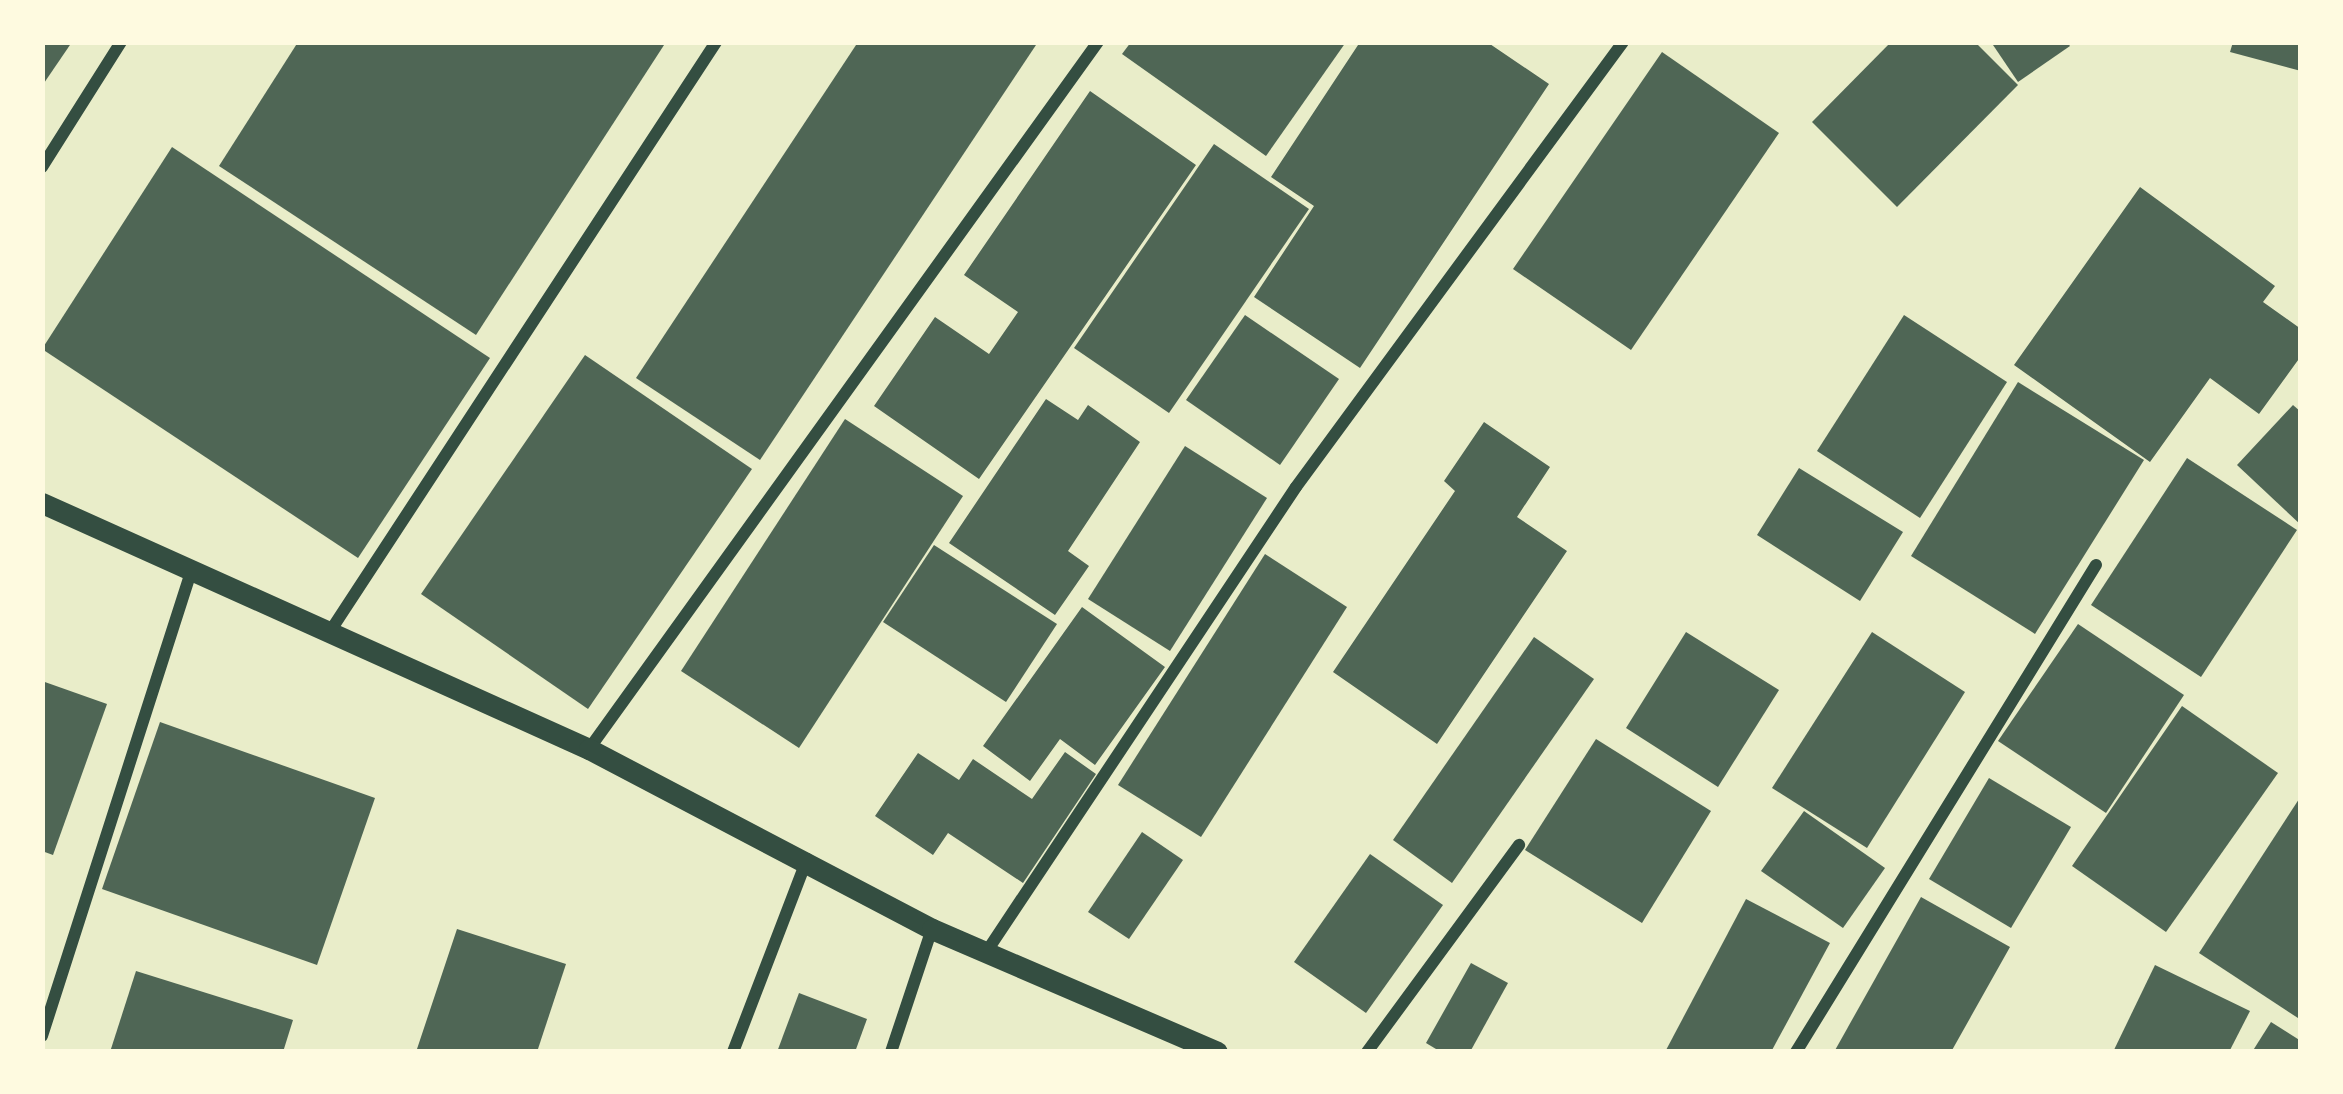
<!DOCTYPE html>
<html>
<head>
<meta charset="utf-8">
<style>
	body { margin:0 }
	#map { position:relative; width:2343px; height:1094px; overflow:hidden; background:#e9edc9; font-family:Inter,sans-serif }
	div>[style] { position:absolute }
	.building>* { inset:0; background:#4f6655 }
	.minor>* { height:12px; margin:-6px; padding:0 6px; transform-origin:6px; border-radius:6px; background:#344e41 }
	.tertiary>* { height:21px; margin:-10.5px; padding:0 10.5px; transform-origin:10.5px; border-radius:10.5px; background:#344e41 }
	span { translate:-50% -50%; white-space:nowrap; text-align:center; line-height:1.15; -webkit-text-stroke:9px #fefae0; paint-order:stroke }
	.frame { position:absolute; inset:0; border:45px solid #fefae0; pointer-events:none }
</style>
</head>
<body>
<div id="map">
	<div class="building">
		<div style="clip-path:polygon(42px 42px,72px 42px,42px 86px)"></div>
		<div style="clip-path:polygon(298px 42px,666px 42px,476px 335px,219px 166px)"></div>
		<div style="clip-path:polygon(858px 42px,1038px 42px,760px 460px,636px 378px)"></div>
		<div style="clip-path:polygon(1131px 42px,1346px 42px,1266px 156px,1122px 54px)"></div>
		<div style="clip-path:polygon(1360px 42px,1487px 42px,1549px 84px,1360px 368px,1254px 297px,1314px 206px,1271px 177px)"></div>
		<div style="clip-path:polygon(1891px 42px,1975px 42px,2018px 85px,1897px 207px,1812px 122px)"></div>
		<div style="clip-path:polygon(1991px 42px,2067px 42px,2070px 46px,2018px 82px)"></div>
		<div style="clip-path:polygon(2233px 42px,2301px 42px,2301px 71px,2230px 52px)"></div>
		<div style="clip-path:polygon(1662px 52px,1779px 133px,1631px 350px,1513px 269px)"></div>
		<div style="clip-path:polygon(1090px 91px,1196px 165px,979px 479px,874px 406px,935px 317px,989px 354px,1018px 312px,964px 275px)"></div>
		<div style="clip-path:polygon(1214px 144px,1309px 209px,1169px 413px,1074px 348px)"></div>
		<div style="clip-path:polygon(172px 147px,490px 358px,358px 558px,42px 349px)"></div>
		<div style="clip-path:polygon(2140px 187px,2275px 286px,2263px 302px,2301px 329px,2301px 356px,2259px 414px,2210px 378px,2150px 462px,2014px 365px)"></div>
		<div style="clip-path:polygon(1245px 315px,1339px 379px,1280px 465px,1186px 400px)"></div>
		<div style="clip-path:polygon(1904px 315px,2007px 382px,1920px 518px,1817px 451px)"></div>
		<div style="clip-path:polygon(585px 355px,752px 469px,588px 709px,421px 594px)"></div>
		<div style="clip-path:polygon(2018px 382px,2144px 460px,2035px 634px,1911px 556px)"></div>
		<div style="clip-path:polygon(1046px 399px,1078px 420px,1088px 405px,1140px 442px,1068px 551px,1089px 566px,1055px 615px,949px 543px)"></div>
		<div style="clip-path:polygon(2293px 405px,2301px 412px,2301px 525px,2237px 465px)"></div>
		<div style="clip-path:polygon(845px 419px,963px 496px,799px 748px,681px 671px)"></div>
		<div style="clip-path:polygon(1484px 422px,1550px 467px,1517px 517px,1567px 551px,1437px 744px,1333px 672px,1455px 491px,1444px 481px)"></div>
		<div style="clip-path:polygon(1185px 446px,1267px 498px,1170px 651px,1088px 599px)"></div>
		<div style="clip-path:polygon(2187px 458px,2297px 530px,2201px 677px,2091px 605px)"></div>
		<div style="clip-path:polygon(1799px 468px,1903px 532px,1860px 601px,1757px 535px)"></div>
		<div style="clip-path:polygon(934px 545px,1057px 624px,1006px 702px,883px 622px)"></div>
		<div style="clip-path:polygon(1265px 554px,1347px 607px,1201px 837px,1118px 785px)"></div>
		<div style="clip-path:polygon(1082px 607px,1165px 667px,1095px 765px,1060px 739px,1030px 781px,983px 746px)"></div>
		<div style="clip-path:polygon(2078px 624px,2184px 695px,2106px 813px,1998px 741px)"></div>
		<div style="clip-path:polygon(1686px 632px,1779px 690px,1718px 787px,1626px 728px)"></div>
		<div style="clip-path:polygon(1872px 632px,1965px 692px,1867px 848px,1772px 788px)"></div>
		<div style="clip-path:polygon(1534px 637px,1594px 679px,1452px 883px,1393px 840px)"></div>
		<div style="clip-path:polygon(42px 681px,107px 704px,53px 855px,42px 851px)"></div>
		<div style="clip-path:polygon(2182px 706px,2278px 773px,2166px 932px,2072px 866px)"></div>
		<div style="clip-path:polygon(160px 722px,375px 798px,317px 965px,102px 889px)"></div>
		<div style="clip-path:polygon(1596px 739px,1711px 811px,1642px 923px,1525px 850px)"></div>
		<div style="clip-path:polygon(1065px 752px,1096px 774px,1023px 883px,948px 833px,933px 855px,875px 816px,918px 753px,959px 780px,973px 759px,1032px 799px)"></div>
		<div style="clip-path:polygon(1989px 778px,2071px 827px,2011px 928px,1929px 879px)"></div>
		<div style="clip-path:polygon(2301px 796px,2301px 1020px,2199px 953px)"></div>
		<div style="clip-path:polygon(1804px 811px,1885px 868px,1843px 928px,1761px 871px)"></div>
		<div style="clip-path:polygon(1142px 832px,1183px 860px,1129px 939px,1088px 912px)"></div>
		<div style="clip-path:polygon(1370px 854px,1443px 905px,1366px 1013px,1294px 962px)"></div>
		<div style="clip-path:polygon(1921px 897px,2010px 947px,1951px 1052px,1834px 1052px)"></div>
		<div style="clip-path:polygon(1746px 899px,1830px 943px,1771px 1052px,1665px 1052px)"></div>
		<div style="clip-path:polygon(457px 929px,566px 964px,537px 1052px,416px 1052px)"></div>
		<div style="clip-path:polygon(1471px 963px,1508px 983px,1470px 1052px,1441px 1052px,1426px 1043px)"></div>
		<div style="clip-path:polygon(2155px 965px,2250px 1011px,2229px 1052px,2113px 1052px)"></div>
		<div style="clip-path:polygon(136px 971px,293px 1020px,283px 1052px,110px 1052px)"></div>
		<div style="clip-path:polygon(799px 993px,867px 1019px,855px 1052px,777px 1052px)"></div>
		<div style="clip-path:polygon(2271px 1022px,2301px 1041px,2301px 1052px,2252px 1052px)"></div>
	</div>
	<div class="minor">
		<div style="left:42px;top:167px;width:148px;rotate:-57.7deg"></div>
		<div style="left:331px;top:630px;width:703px;rotate:-56.78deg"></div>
		<div style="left:589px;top:749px;width:871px;rotate:-54.25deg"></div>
		<div style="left:987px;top:951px;width:557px;rotate:-56.34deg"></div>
		<div style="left:1296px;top:487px;width:552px;rotate:-53.69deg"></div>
		<div style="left:42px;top:1036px;width:487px;rotate:-72.2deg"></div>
		<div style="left:733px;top:1052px;width:207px;rotate:-69deg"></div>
		<div style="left:891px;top:1052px;width:130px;rotate:-71.6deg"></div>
		<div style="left:1367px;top:1052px;width:257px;rotate:-53.7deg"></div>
		<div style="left:1796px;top:1052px;width:572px;rotate:-58.37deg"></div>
	</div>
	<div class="tertiary">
		<div style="left:42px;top:503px;width:600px;rotate:24.21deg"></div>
		<div style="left:589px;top:749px;width:387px;rotate:27.7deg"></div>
		<div style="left:932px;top:929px;width:310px;rotate:23.3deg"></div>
	</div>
	<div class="frame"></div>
</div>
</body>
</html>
